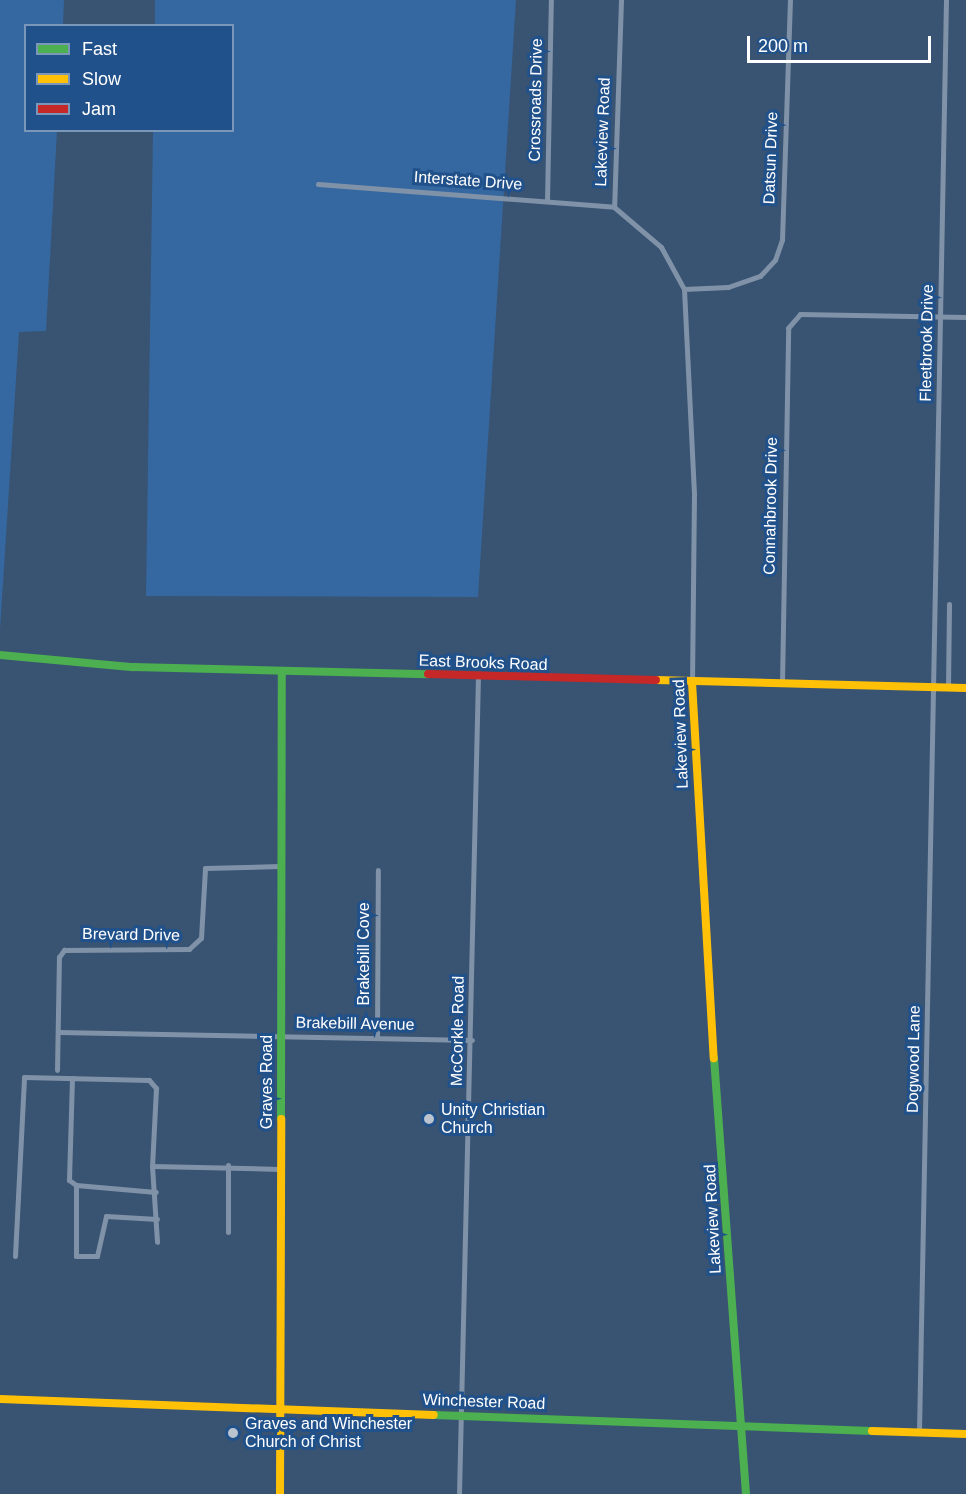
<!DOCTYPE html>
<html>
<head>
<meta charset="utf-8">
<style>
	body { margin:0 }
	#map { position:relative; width:966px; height:1494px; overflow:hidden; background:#395372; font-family:Helvetica,sans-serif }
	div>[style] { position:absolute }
	.green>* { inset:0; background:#3568a0 }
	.street>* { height:5px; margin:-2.5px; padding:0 2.5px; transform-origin:2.5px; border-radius:2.5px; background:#8092a7 }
	.fast>* { height:8px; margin:-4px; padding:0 4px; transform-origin:4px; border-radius:4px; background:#4caf50 }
	.slow>* { height:8px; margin:-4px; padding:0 4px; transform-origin:4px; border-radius:4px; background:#ffc107 }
	.jam>* { height:8px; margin:-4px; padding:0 4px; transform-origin:4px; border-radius:4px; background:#c62828 }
	.dots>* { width:16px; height:16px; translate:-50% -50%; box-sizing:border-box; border:3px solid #21518a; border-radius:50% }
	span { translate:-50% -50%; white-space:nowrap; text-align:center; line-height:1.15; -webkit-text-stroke:6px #21518a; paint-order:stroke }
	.street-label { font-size:16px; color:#fff }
	.poi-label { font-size:16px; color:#fff }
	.left { translate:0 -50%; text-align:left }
	.legend { position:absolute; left:24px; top:24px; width:210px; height:108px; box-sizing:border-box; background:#21518a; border:2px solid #7a97b9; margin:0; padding:8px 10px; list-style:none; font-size:18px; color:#fff }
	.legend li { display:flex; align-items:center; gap:12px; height:30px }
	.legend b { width:30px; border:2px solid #7a97b9 }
	.scale { position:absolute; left:747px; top:36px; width:184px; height:27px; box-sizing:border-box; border:3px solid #fff; border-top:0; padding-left:8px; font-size:18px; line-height:21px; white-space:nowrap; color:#fff; -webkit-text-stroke:4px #21518a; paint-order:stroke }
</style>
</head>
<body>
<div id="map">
	<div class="green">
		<div style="clip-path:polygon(0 0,64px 0,63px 25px,26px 26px,26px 130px,57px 131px,46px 331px,19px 332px,0 630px)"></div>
		<div style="clip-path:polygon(155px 0,516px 0,478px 597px,146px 596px,153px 131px,232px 130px,232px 26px,155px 25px)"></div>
	</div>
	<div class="street">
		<div style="left:621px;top:0;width:207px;rotate:91.9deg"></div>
		<div style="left:614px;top:207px;width:62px;rotate:40.4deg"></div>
		<div style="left:661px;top:247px;width:48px;rotate:61.3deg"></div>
		<div style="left:684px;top:289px;width:204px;rotate:87.2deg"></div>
		<div style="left:694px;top:493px;width:189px;rotate:90.6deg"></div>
		<div style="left:318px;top:184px;width:297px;rotate:4.4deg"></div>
		<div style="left:547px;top:201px;width:201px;rotate:-88.9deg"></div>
		<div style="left:684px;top:289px;width:44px;rotate:-2.6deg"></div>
		<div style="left:728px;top:287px;width:34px;rotate:-19deg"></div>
		<div style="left:760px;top:276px;width:22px;rotate:-47deg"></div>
		<div style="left:775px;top:260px;width:21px;rotate:-71deg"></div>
		<div style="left:782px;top:240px;width:240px;rotate:-88.1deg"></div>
		<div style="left:782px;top:684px;width:356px;rotate:-89deg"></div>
		<div style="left:788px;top:328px;width:18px;rotate:-49deg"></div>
		<div style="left:800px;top:314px;width:166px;rotate:1deg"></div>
		<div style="left:948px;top:687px;width:83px;rotate:-89.3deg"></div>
		<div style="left:58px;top:1032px;width:414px;rotate:1.1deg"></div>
		<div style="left:377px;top:1038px;width:168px;rotate:-89.7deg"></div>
		<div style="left:57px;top:1070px;width:113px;rotate:-89deg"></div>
		<div style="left:59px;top:957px;width:9px;rotate:-54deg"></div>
		<div style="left:64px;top:950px;width:125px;rotate:-0.5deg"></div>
		<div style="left:189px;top:949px;width:16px;rotate:-43deg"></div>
		<div style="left:201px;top:938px;width:70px;rotate:-86.7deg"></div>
		<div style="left:205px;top:868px;width:76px;rotate:-1.5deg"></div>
		<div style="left:72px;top:1078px;width:102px;rotate:91.7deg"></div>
		<div style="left:69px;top:1180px;width:9px;rotate:36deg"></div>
		<div style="left:76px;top:1185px;width:71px;rotate:90deg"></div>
		<div style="left:76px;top:1256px;width:21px"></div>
		<div style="left:97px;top:1256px;width:41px;rotate:-77.3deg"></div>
		<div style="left:106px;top:1216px;width:51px;rotate:3.4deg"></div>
		<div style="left:228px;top:1165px;width:67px;rotate:90deg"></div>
		<div style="left:152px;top:1166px;width:128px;rotate:1.3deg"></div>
		<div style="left:76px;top:1185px;width:80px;rotate:5deg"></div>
		<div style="left:15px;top:1256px;width:179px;rotate:-87.1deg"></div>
		<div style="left:24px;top:1077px;width:125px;rotate:1.4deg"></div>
		<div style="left:149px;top:1080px;width:11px;rotate:49deg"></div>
		<div style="left:156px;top:1088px;width:78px;rotate:92.9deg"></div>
		<div style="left:152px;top:1166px;width:76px;rotate:86.2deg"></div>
		<div style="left:919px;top:1432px;width:1432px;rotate:-88.92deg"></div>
		<div style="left:459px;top:1494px;width:818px;rotate:-88.67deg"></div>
	</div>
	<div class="fast">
		<div style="left:0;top:655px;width:134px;rotate:5.2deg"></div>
		<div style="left:133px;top:667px;width:295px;rotate:1.4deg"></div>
		<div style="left:714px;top:1058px;width:437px;rotate:85.8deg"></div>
		<div style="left:281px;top:1119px;width:448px;rotate:-89.9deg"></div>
		<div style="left:434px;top:1415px;width:438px;rotate:2.1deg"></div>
	</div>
	<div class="slow">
		<div style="left:656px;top:680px;width:310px;rotate:1.5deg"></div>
		<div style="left:692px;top:682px;width:377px;rotate:86.7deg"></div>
		<div style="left:0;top:1399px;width:434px;rotate:2.1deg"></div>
		<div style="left:872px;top:1431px;width:94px;rotate:1.8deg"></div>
		<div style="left:280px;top:1494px;width:375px;rotate:-89.8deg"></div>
	</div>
	<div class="jam">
		<div style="left:428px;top:674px;width:228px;rotate:1.5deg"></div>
	</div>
	<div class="dots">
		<div style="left:429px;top:1119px;background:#bac3ce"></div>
		<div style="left:233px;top:1433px;background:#bac3ce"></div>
	</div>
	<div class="street-label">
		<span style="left:536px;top:100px;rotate:-89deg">Crossroads Drive</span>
		<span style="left:603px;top:132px;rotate:-88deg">Lakeview Road</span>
		<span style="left:771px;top:158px;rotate:-88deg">Datsun Drive</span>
		<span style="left:468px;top:181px;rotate:4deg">Interstate Drive</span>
		<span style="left:927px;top:343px;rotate:-89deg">Fleetbrook Drive</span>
		<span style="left:771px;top:506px;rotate:-89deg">Connahbrook Drive</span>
		<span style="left:483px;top:663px;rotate:2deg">East Brooks Road</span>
		<span style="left:681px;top:734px;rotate:-92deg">Lakeview Road</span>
		<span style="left:131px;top:935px;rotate:1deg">Brevard Drive</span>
		<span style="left:364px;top:954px;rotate:-90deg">Brakebill Cove</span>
		<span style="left:355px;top:1024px;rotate:1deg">Brakebill Avenue</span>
		<span style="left:458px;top:1031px;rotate:-89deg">McCorkle Road</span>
		<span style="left:914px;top:1059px;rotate:-89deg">Dogwood Lane</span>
		<span style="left:267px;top:1082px;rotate:-90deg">Graves Road</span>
		<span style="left:713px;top:1219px;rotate:-93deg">Lakeview Road</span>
		<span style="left:484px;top:1402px;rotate:2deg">Winchester Road</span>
	</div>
	<div class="poi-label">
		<span class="left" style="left:441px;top:1119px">Unity Christian<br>Church</span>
		<span class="left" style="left:245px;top:1433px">Graves and Winchester<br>Church of Christ</span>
	</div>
	<ul class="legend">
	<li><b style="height:8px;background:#4caf50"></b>Fast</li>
	<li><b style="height:8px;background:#ffc107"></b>Slow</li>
	<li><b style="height:8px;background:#c62828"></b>Jam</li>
	</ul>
	<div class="scale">200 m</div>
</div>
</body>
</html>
